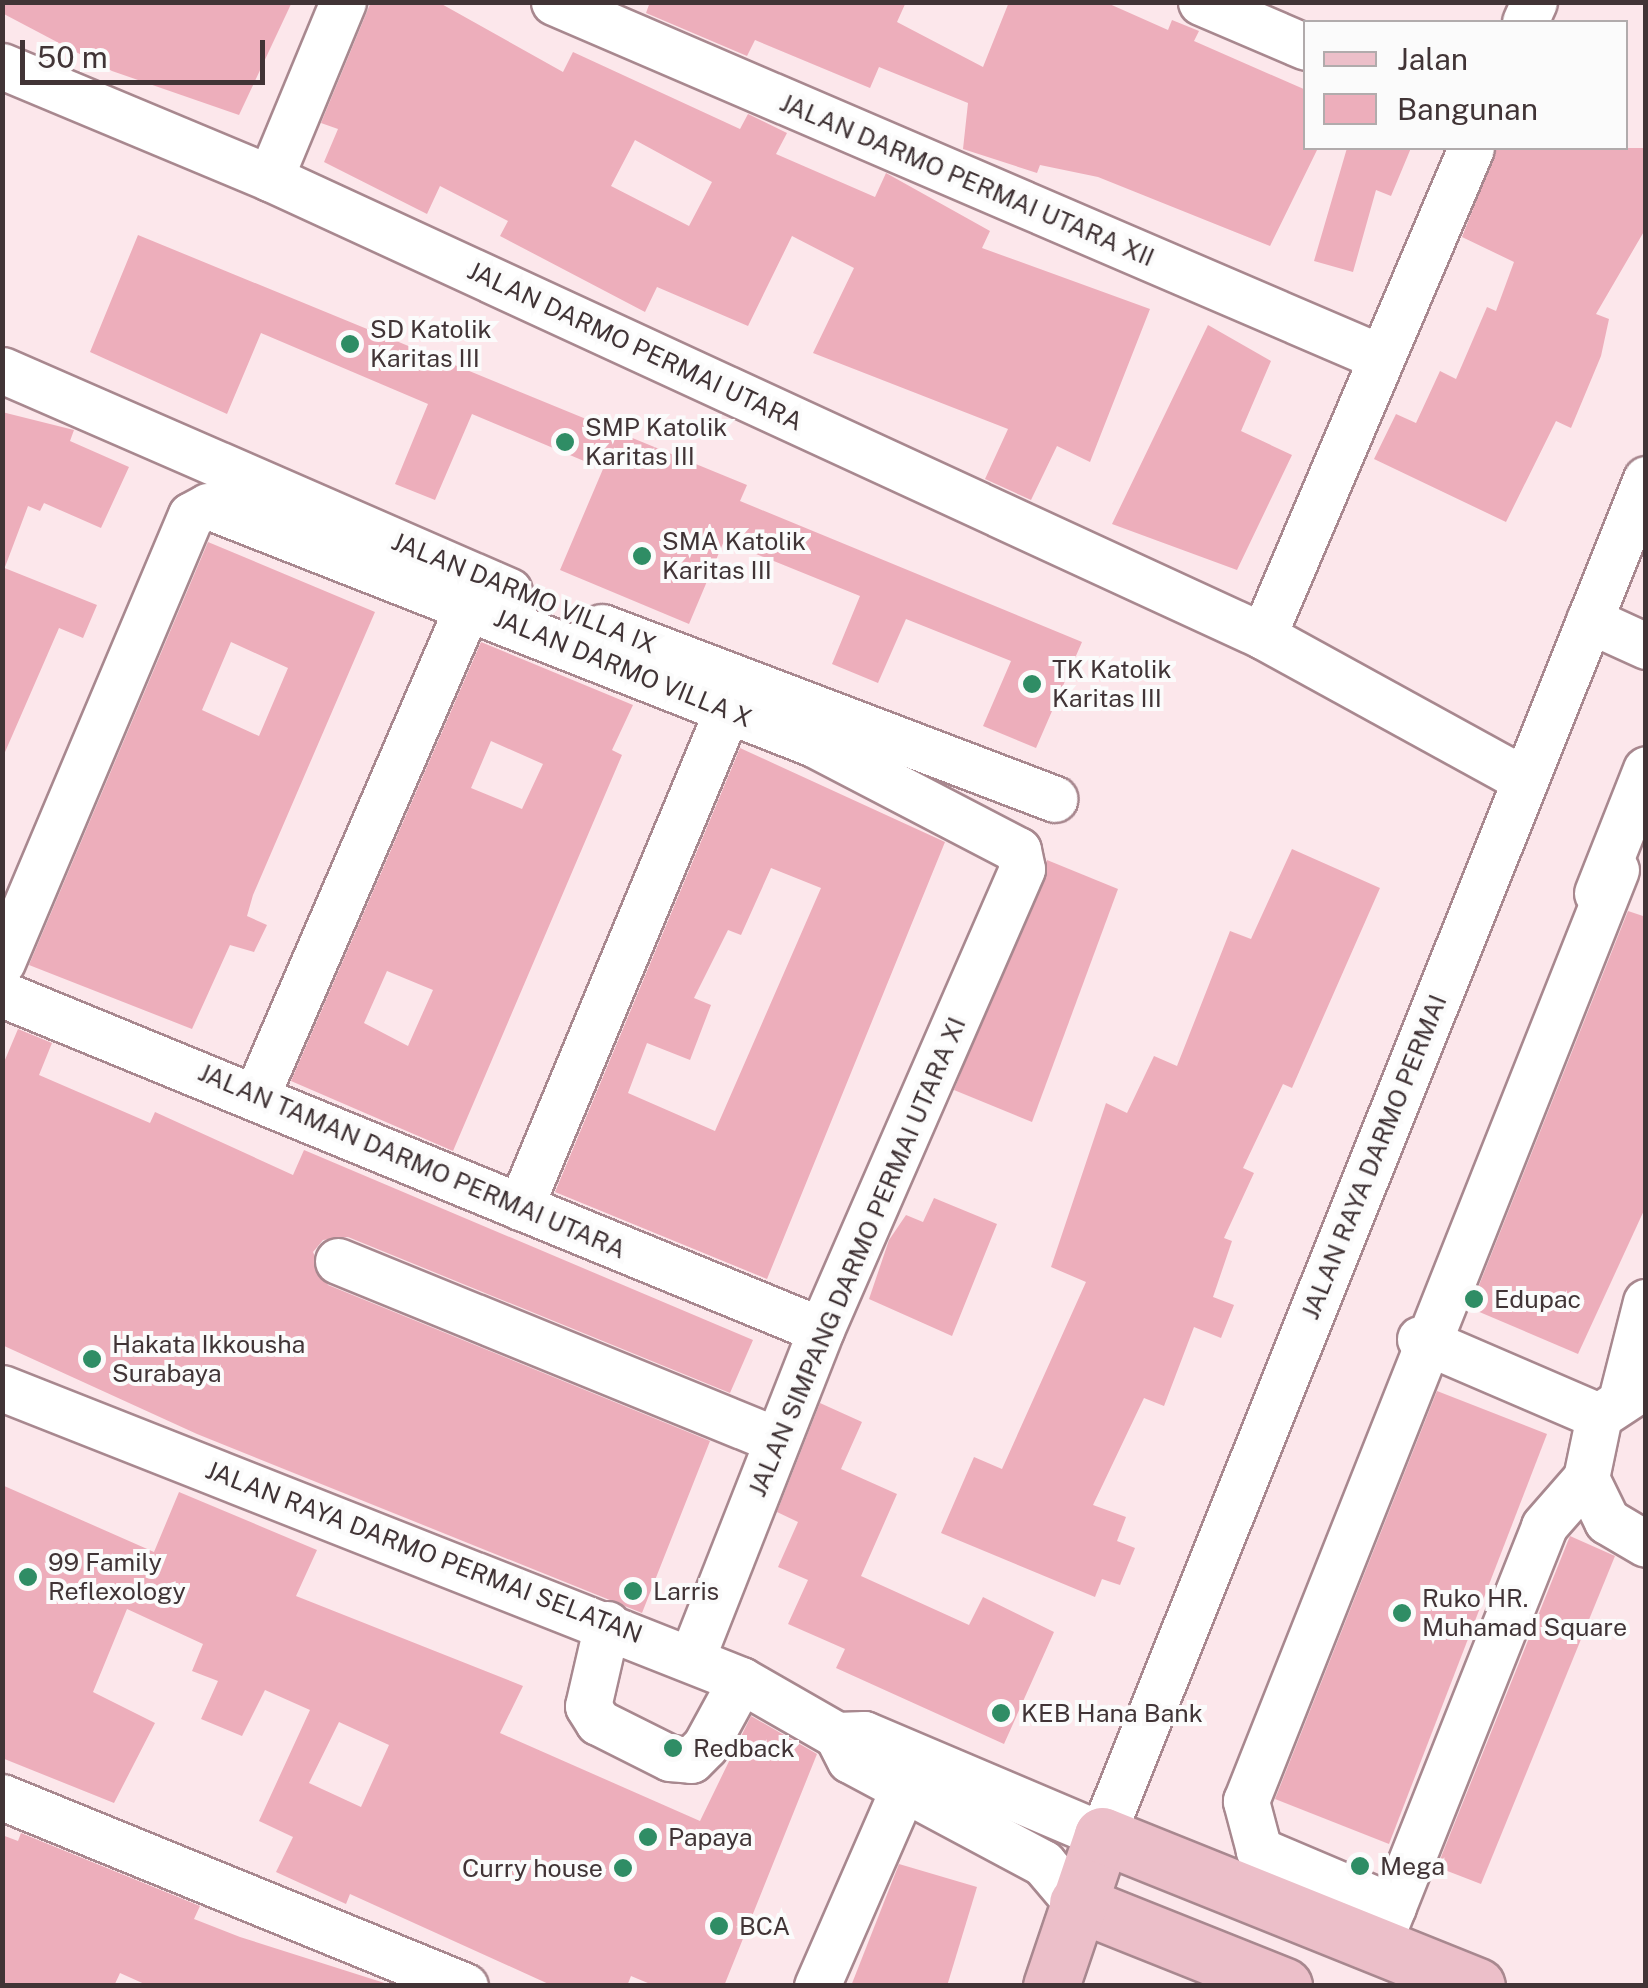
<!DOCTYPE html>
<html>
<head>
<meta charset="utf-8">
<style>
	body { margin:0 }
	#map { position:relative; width:1648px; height:1988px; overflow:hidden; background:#fce7eb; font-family:"Public Sans",sans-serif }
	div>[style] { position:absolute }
	.building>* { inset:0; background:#edaebb }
	.roads { filter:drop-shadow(2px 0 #a8888f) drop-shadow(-2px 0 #a8888f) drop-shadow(0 2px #a8888f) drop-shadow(0 -2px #a8888f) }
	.minor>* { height:45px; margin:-22.5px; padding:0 22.5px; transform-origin:22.5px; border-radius:22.5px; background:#fff }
	.major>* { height:55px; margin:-27.5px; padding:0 27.5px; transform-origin:27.5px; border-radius:27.5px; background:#ecbfc9 }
	.dots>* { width:28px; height:28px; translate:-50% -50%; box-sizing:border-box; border:5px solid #fbfbfb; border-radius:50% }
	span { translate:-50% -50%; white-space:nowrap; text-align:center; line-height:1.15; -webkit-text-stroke:8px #fbfbfb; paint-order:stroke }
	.street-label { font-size:25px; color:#413436 }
	.poi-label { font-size:25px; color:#413436 }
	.left { translate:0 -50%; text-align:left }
	.right { translate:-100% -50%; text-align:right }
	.frame { position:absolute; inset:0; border:5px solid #413436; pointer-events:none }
	.legend { position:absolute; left:1303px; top:20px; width:325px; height:130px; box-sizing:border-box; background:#fbfbfb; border:2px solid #b1abac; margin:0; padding:12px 18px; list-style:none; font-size:30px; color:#413436 }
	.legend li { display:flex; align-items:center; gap:20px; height:50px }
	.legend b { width:50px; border:2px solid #b1abac }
	.scale { position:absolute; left:20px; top:40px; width:245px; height:45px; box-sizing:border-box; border:5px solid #413436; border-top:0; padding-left:12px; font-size:30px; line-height:35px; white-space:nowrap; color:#413436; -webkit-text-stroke:8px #fbfbfb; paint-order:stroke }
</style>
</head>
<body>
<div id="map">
	<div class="building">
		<div style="clip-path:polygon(2px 2px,292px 2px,239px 115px,112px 71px,2px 13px)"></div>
		<div style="clip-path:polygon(evenodd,371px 2px,438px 2px,563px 72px,573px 52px,740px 129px,748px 114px,787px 133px,776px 154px,875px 197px,886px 173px,990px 231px,982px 248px,1150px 309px,1090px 462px,1057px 446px,1031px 500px,985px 479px,1008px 429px,813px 353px,854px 268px,792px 236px,748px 326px,657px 287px,645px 312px,500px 236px,508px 221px,440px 186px,427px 214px,324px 162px,338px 129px,321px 123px,371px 2px,635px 140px,712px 182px,689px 226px,611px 186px,635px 140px)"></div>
		<div style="clip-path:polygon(650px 2px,906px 2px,897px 22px,983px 67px,1009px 2px,1105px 2px,1168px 30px,1172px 20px,1199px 31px,1194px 41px,1306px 90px,1306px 148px,1318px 148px,1270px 246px,1098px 177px,1040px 165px,1037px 173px,963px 149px,968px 103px,879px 67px,870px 88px,755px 40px,747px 56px,646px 13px)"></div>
		<div style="clip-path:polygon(1347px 148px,1411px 148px,1391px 196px,1376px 190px,1353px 272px,1314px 261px)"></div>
		<div style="clip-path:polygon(1497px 148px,1646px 148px,1646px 228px,1596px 314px,1609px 319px,1601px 356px,1571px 428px,1556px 421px,1506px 522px,1374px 459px,1396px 414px,1416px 423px,1440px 371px,1456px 379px,1487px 307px,1496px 311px,1514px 262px,1462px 237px)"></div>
		<div style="clip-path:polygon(138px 235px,747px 485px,740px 501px,1082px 642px,1036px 748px,983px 726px,1011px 661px,906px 619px,878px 683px,832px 664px,860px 596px,724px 541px,689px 624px,560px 570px,603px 469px,472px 414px,435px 500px,395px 484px,428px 404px,261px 333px,227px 414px,90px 352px)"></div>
		<div style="clip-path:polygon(1208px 325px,1271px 361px,1241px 431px,1292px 455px,1237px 570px,1112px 524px)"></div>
		<div style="clip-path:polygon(2px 412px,74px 430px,70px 441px,129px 467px,101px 528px,44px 503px,40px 511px,28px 506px,5px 567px)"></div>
		<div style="clip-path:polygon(evenodd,208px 542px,375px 612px,253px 895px,247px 916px,267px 925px,254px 952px,230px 945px,192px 1029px,29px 965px,208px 542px,231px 642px,288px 668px,259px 736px,202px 710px,231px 642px)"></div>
		<div style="clip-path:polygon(2px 567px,97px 605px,83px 638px,59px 628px,2px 759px)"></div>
		<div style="clip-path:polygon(evenodd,481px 642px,633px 705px,612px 750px,622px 755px,453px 1151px,291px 1081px,481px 642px,491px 741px,543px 764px,522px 809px,471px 788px,491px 741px,481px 642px,387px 971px,433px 990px,408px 1046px,364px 1023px,387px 971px)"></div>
		<div style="clip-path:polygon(evenodd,740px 748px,945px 842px,767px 1279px,555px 1192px,740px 748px,771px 868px,821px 888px,715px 1131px,628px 1093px,647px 1043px,690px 1060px,711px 1005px,694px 998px,728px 930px,741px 935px,771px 868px)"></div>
		<div style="clip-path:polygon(1292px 849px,1380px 888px,1292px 1088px,1283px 1084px,1243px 1168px,1254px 1173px,1224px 1238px,1232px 1241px,1213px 1297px,1234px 1305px,1221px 1338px,1194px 1327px,1164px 1406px,1144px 1398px,1093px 1505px,1126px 1517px,1117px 1541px,1135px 1548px,1120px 1585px,1102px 1579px,1095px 1597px,941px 1533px,974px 1457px,1002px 1469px,1086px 1282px,1051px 1267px,1106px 1103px,1127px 1113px,1154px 1056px,1177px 1066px,1230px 931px,1251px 939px)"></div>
		<div style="clip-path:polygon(1047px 860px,1118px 889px,1032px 1122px,954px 1090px)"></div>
		<div style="clip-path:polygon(1628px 911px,1646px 917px,1646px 1206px,1578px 1354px,1470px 1308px)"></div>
		<div style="clip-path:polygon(18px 1029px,52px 1043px,39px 1075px,150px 1123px,155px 1112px,293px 1175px,304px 1150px,753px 1340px,730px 1393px,348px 1237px,323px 1240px,313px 1252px,328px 1285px,710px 1441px,642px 1613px,197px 1434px,2px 1345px,2px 1067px)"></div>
		<div style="clip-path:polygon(934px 1198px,997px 1224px,952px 1336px,869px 1299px,889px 1240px,906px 1215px,923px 1222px)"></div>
		<div style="clip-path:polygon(1437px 1391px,1547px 1434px,1389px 1844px,1275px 1799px)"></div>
		<div style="clip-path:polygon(820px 1403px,862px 1422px,841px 1469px,897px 1494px,861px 1576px,969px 1625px,983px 1597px,1054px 1632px,1004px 1744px,836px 1668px,845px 1649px,788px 1624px,808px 1580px,778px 1567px,798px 1522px,777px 1512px)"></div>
		<div style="clip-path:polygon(evenodd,2px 1485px,154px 1552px,179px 1492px,317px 1550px,296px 1596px,523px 1686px,500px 1733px,700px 1821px,751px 1716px,817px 1754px,724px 1986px,655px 1986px,631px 1976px,627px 1986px,553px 1986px,350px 1894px,346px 1904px,276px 1872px,293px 1837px,259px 1821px,310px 1710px,265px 1690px,242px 1736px,201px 1719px,218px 1681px,192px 1671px,203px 1644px,127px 1609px,93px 1692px,155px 1723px,114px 1803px,2px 1758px,2px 1485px,339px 1722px,389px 1745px,361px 1807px,309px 1783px,339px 1722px)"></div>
		<div style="clip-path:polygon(1570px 1536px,1615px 1556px,1481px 1884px,1437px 1867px)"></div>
		<div style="clip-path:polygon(21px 1833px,200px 1906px,194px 1919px,240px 1937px,394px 1986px,149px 1986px,120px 1973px,114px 1986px,2px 1986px,2px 1835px,18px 1841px)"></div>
		<div style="clip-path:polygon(899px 1864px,977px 1887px,947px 1986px,851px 1986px)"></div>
	</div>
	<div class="roads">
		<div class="minor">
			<div style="left:554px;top:2px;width:899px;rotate:23.26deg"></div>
			<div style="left:1201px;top:2px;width:114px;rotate:23.2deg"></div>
			<div style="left:1525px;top:22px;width:22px;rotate:-66deg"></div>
			<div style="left:2px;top:66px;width:290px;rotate:22.7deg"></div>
			<div style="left:270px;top:178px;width:1094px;rotate:24.76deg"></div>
			<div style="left:1263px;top:636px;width:299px;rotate:28.8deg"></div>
			<div style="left:270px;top:178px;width:191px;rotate:-67.5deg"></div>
			<div style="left:2px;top:370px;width:553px;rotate:23.55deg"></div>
			<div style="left:1589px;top:620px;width:63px;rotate:24.5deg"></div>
			<div style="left:602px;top:627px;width:484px;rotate:20.8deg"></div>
			<div style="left:1263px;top:636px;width:530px;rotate:-66.91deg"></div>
			<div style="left:1597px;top:893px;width:133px;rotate:-68.4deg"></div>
			<div style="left:2px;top:962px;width:485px;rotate:-67.1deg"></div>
			<div style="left:191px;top:515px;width:19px;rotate:-28deg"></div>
			<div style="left:208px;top:506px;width:651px;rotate:21.44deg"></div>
			<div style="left:814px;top:744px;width:230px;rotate:27.5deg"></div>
			<div style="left:1018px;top:850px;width:19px;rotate:78deg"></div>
			<div style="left:1022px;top:869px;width:503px;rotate:113.56deg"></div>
			<div style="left:821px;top:1330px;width:352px;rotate:111.5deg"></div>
			<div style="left:2px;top:994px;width:885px;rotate:22.31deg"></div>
			<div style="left:257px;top:1094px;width:532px;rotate:-66.62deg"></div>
			<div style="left:520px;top:1207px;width:537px;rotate:-67.35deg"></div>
			<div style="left:338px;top:1261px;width:474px;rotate:22.2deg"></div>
			<div style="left:1420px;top:1339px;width:195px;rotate:23.3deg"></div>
			<div style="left:1646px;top:1385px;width:56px;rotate:146.6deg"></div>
			<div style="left:1599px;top:1416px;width:63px;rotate:101.8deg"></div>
			<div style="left:1586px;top:1478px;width:48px;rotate:64deg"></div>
			<div style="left:1607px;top:1521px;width:45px;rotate:30.5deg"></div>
			<div style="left:2px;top:1388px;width:795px;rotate:21.56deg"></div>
			<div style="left:741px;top:1680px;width:111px;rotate:29.8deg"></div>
			<div style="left:837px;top:1735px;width:28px;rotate:63deg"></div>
			<div style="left:850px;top:1760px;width:219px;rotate:28.1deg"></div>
			<div style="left:1043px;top:1863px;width:52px;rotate:49.6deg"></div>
			<div style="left:1623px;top:1392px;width:93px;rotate:-75.7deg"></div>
			<div style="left:607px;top:1624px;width:84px;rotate:103deg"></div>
			<div style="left:588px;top:1706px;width:19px;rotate:58deg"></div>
			<div style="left:598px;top:1722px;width:80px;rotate:26.6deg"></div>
			<div style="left:670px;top:1758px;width:21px;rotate:5deg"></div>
			<div style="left:691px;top:1760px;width:20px;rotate:-45deg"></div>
			<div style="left:705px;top:1746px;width:75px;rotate:-61.4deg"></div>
			<div style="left:837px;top:1735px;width:27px;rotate:-2deg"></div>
			<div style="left:864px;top:1734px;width:259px;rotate:23deg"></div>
			<div style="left:1102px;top:1835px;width:1461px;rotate:-68.14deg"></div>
			<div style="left:2px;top:1797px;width:500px;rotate:22.21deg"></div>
			<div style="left:1393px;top:1907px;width:146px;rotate:-157deg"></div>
			<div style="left:1259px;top:1850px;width:51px;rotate:-104.9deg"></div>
			<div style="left:1246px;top:1801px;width:1002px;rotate:-68.33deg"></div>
			<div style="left:1382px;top:1934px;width:439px;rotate:-68.3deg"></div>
			<div style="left:1544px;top:1526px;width:64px;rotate:-48.8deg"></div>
			<div style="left:817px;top:1986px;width:215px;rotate:-66.4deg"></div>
		</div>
		<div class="major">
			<div style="left:1077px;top:1903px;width:223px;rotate:21.8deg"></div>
			<div style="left:1051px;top:1986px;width:159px;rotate:-71.3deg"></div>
			<div style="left:1102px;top:1835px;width:404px;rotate:21.9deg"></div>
		</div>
	</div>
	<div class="dots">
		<div style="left:350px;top:344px;background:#2f8d65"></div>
		<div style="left:565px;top:442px;background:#2f8d65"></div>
		<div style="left:642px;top:556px;background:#2f8d65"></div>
		<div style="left:1032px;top:684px;background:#2f8d65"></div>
		<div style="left:1474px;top:1299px;background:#2f8d65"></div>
		<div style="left:92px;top:1359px;background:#2f8d65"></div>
		<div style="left:28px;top:1577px;background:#2f8d65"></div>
		<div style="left:633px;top:1591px;background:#2f8d65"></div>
		<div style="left:1402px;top:1613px;background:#2f8d65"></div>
		<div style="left:1001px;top:1713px;background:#2f8d65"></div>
		<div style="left:673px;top:1748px;background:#2f8d65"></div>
		<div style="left:648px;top:1837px;background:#2f8d65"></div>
		<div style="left:1360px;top:1866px;background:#2f8d65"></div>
		<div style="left:623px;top:1868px;background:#2f8d65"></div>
		<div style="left:719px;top:1926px;background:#2f8d65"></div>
	</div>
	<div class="street-label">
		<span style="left:967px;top:180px;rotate:23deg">JALAN DARMO PERMAI UTARA XII</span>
		<span style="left:635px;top:346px;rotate:25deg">JALAN DARMO PERMAI UTARA</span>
		<span style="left:524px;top:593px;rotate:22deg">JALAN DARMO VILLA IX</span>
		<span style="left:623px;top:668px;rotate:22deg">JALAN DARMO VILLA X</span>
		<span style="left:1374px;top:1157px;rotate:-68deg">JALAN RAYA DARMO PERMAI</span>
		<span style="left:412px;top:1161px;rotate:23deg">JALAN TAMAN DARMO PERMAI UTARA</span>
		<span style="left:857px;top:1257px;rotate:-67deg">JALAN SIMPANG DARMO PERMAI UTARA XI</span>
		<span style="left:424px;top:1552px;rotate:21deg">JALAN RAYA DARMO PERMAI SELATAN</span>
	</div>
	<div class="poi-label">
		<span class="left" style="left:370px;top:344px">SD Katolik<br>Karitas III</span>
		<span class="left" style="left:585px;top:442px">SMP Katolik<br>Karitas III</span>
		<span class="left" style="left:662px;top:556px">SMA Katolik<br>Karitas III</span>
		<span class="left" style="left:1052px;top:684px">TK Katolik<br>Karitas III</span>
		<span class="left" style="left:1494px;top:1299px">Edupac</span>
		<span class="left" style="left:112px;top:1359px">Hakata Ikkousha<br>Surabaya</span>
		<span class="left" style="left:48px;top:1577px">99 Family<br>Reflexology</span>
		<span class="left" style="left:653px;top:1591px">Larris</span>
		<span class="left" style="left:1422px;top:1613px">Ruko HR.<br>Muhamad Square</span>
		<span class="left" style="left:1021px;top:1713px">KEB Hana Bank</span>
		<span class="left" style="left:693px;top:1748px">Redback</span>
		<span class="left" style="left:668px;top:1837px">Papaya</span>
		<span class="left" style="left:1380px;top:1866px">Mega</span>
		<span class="right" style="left:603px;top:1868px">Curry house</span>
		<span class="left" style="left:739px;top:1926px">BCA</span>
	</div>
	<div class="frame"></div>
	<ul class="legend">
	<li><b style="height:12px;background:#ecbfc9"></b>Jalan</li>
	<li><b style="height:28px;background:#edaebb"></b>Bangunan</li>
	</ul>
	<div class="scale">50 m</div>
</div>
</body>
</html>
